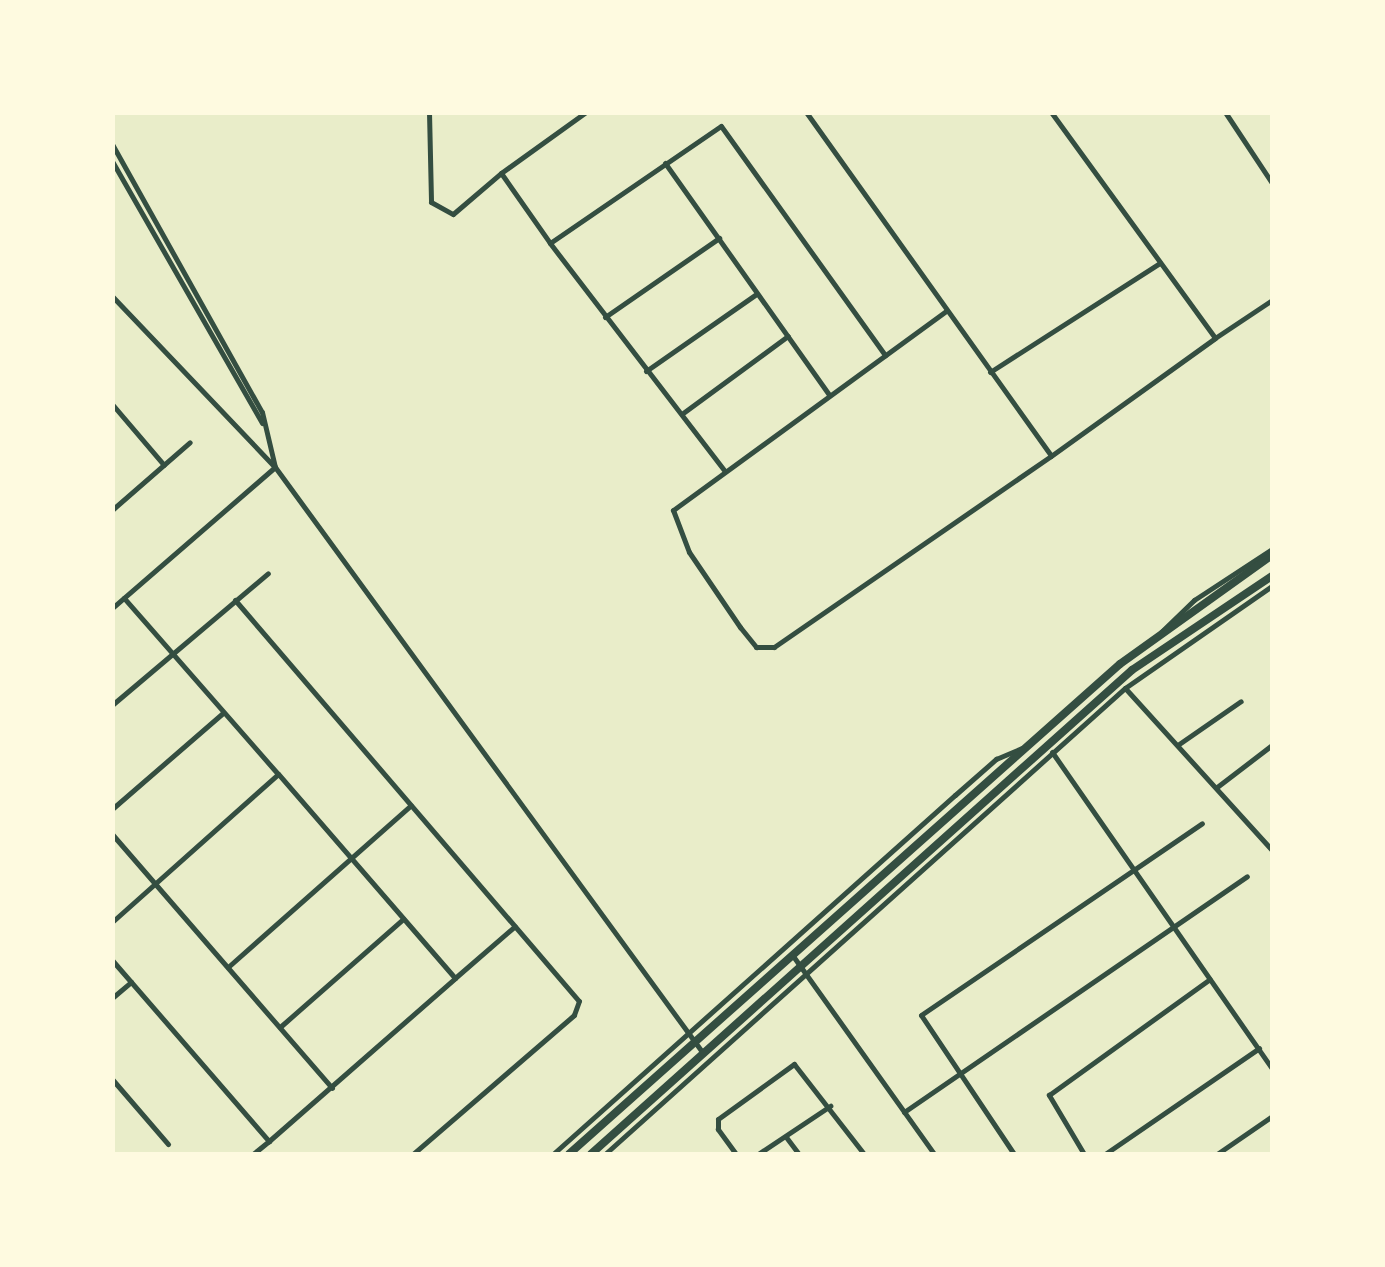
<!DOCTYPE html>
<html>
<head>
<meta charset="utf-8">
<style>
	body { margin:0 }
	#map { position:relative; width:1385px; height:1267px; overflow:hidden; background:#e9edc9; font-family:Karla,sans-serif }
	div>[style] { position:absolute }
	.minor>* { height:5px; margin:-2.5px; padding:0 2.5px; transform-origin:2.5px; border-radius:2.5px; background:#344e41 }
	.tertiary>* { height:5px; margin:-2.5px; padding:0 2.5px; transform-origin:2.5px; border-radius:2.5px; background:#344e41 }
	.trunk>* { height:8px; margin:-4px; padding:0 4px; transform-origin:4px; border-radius:4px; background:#344e41 }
	span { translate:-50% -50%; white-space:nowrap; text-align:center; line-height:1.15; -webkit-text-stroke:10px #fefae0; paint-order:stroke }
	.frame { position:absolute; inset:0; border:115px solid #fefae0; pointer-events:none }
</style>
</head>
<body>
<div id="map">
	<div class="minor">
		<div style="left:429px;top:112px;width:90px;rotate:88.7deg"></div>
		<div style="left:431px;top:202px;width:25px;rotate:29deg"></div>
		<div style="left:453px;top:214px;width:63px;rotate:-40.5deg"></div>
		<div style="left:501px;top:173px;width:85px;rotate:55deg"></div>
		<div style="left:806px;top:112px;width:422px;rotate:54.5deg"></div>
		<div style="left:1051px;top:456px;width:202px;rotate:-35.7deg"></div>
		<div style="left:1051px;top:112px;width:279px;rotate:54deg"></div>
		<div style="left:1215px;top:338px;width:69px;rotate:-33.7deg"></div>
		<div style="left:1225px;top:112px;width:85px;rotate:56.5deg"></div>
		<div style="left:665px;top:163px;width:284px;rotate:54.7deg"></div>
		<div style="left:501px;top:173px;width:105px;rotate:-35.7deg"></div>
		<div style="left:112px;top:296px;width:236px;rotate:46.4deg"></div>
		<div style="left:275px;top:467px;width:216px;rotate:139.1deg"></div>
		<div style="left:946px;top:311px;width:338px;rotate:143.9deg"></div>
		<div style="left:673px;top:510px;width:45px;rotate:69.1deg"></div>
		<div style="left:689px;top:552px;width:91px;rotate:55.8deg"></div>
		<div style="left:740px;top:627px;width:26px;rotate:51deg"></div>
		<div style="left:756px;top:647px;width:18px"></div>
		<div style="left:774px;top:647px;width:336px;rotate:-34.6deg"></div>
		<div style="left:605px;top:317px;width:139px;rotate:-34.7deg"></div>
		<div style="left:646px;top:371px;width:133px;rotate:-34.9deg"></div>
		<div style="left:990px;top:372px;width:202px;rotate:-32.7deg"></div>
		<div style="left:112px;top:404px;width:80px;rotate:49.6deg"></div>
		<div style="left:683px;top:413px;width:130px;rotate:-36.3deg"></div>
		<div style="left:724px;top:470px;width:286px;rotate:-127.5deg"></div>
		<div style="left:550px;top:243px;width:207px;rotate:-34.4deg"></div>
		<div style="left:721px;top:126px;width:282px;rotate:54.4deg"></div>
		<div style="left:112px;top:510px;width:103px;rotate:-41.1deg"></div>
		<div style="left:235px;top:600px;width:528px;rotate:49.38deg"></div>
		<div style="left:579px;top:1001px;width:15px;rotate:110deg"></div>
		<div style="left:574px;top:1015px;width:213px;rotate:139.2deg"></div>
		<div style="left:1125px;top:688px;width:219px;rotate:47.8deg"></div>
		<div style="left:112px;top:705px;width:204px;rotate:-40.2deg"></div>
		<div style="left:1179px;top:744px;width:75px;rotate:-34.7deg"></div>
		<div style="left:1052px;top:752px;width:385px;rotate:55.2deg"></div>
		<div style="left:1217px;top:787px;width:69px;rotate:-37.4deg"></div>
		<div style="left:112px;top:809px;width:147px;rotate:-40.9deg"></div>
		<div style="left:112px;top:834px;width:336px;rotate:49.1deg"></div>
		<div style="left:112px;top:922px;width:222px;rotate:-41.7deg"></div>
		<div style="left:278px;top:774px;width:234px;rotate:-131.2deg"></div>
		<div style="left:112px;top:960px;width:240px;rotate:49.1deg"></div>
		<div style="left:269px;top:1141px;width:21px;rotate:141deg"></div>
		<div style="left:228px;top:967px;width:244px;rotate:-41.5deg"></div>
		<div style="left:455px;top:978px;width:79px;rotate:-40.9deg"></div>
		<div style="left:112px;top:998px;width:25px;rotate:-40deg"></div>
		<div style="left:280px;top:1027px;width:164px;rotate:-41.3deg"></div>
		<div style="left:112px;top:1079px;width:86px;rotate:49.3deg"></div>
		<div style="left:904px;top:1112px;width:416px;rotate:-34.5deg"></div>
		<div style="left:786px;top:1137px;width:21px;rotate:53deg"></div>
		<div style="left:269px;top:1141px;width:247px;rotate:-41.2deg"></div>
		<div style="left:455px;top:978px;width:270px;rotate:-130.9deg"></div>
		<div style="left:736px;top:1154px;width:31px;rotate:-126deg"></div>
		<div style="left:718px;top:1129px;width:10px;rotate:-90deg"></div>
		<div style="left:718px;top:1119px;width:94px;rotate:-35.9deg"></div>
		<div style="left:794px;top:1064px;width:114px;rotate:52.1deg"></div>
		<div style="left:758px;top:1154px;width:87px;rotate:-33.7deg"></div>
		<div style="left:1014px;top:1154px;width:167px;rotate:-123.8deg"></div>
		<div style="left:921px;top:1015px;width:340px;rotate:-34.3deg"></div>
		<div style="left:1084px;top:1154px;width:69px;rotate:-120.7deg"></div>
		<div style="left:1049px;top:1095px;width:198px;rotate:-35.8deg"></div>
		<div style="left:1105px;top:1154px;width:187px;rotate:-34.5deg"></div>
		<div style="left:1217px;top:1154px;width:67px;rotate:-34.6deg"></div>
	</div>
	<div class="tertiary">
		<div style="left:112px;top:144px;width:307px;rotate:60.8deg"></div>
		<div style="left:262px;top:412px;width:57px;rotate:76.7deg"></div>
		<div style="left:275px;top:467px;width:726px;rotate:53.86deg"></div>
		<div style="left:112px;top:161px;width:302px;rotate:60.2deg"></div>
		<div style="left:1161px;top:632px;width:46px;rotate:-44.1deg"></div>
		<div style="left:1194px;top:600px;width:93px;rotate:-33.2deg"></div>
		<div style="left:793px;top:956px;width:243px;rotate:54.5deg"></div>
		<div style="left:553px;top:1154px;width:539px;rotate:-41.77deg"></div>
		<div style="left:955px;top:795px;width:55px;rotate:-41.3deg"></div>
		<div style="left:996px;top:759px;width:28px;rotate:-23deg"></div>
		<div style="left:605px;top:1154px;width:698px;rotate:-41.87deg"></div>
		<div style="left:1125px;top:688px;width:179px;rotate:-34.8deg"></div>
	</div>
	<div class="trunk">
		<div style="left:569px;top:1154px;width:737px;rotate:-41.65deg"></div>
		<div style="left:1120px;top:664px;width:187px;rotate:-35.6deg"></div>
		<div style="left:591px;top:1154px;width:726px;rotate:-41.82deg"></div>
		<div style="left:1132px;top:670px;width:169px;rotate:-33.9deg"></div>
	</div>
	<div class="frame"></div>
</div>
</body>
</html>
